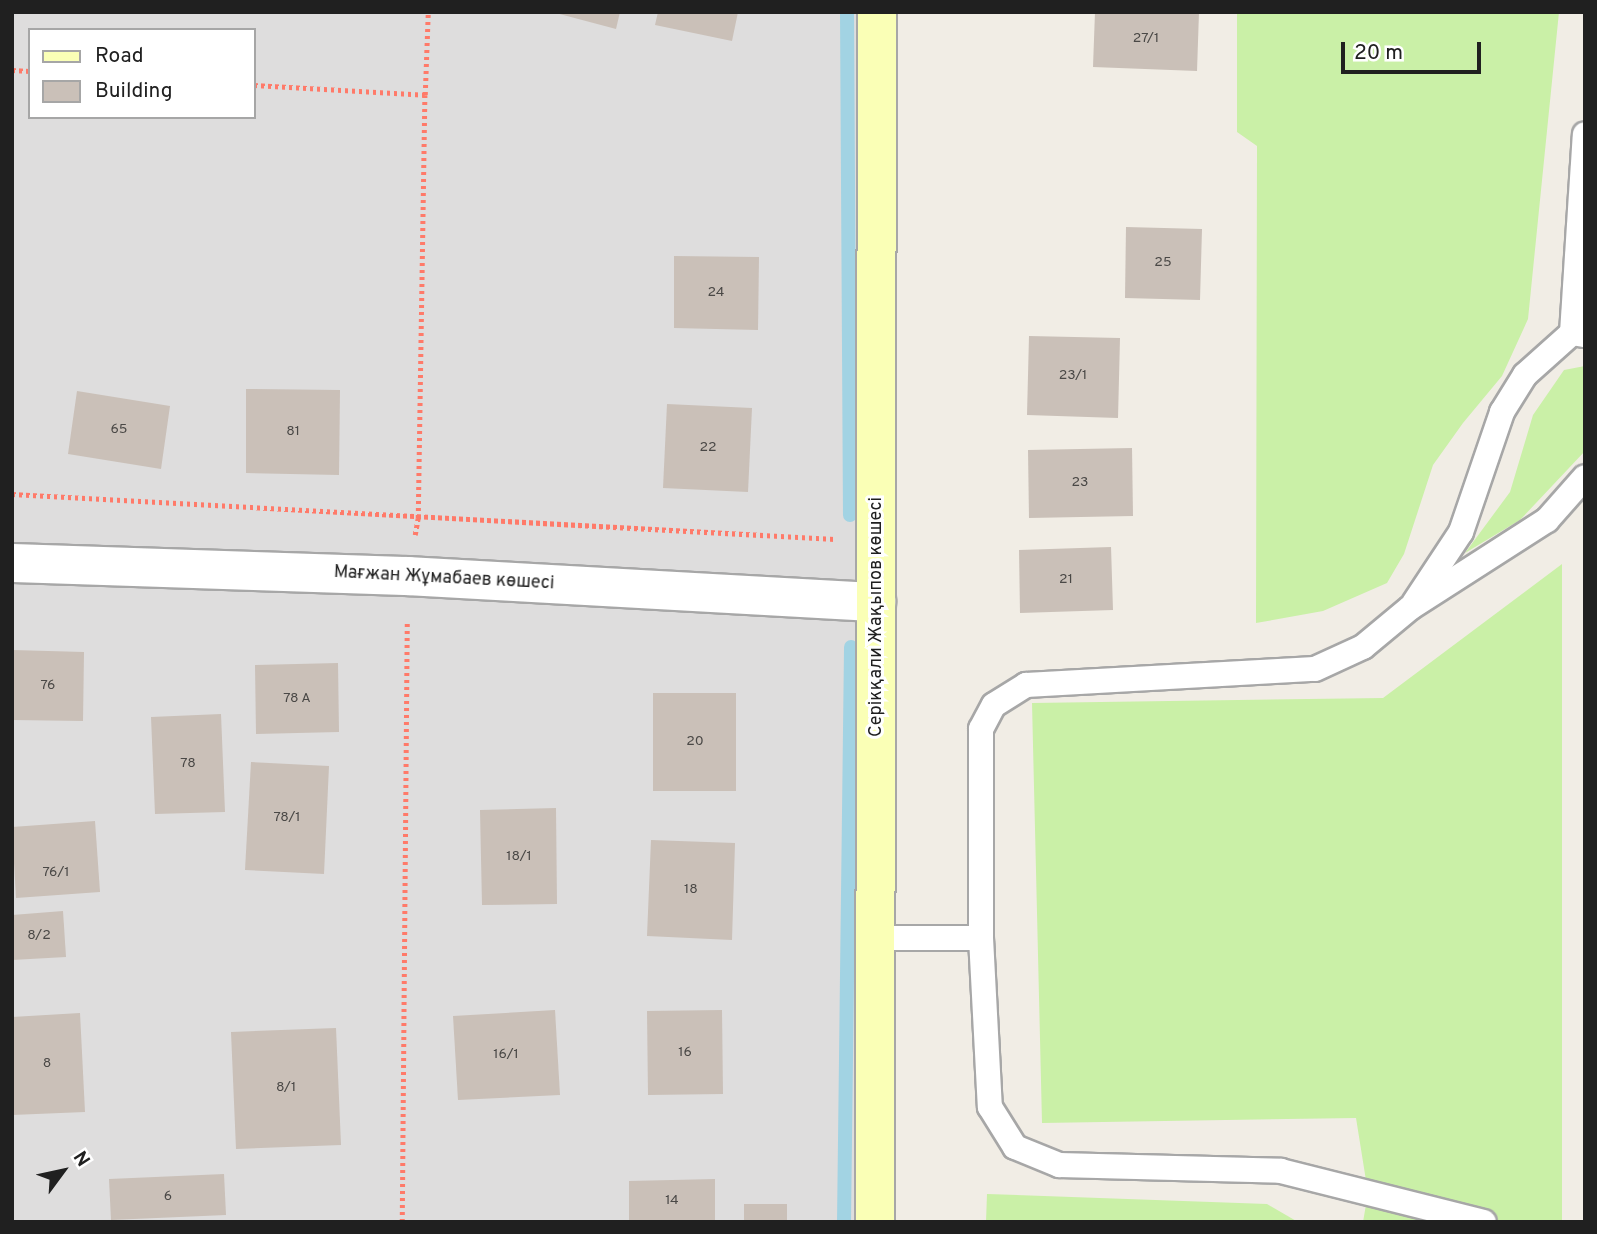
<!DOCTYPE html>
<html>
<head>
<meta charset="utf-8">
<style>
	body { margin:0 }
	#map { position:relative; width:1597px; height:1234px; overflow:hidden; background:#f1ede5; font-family:Overpass,sans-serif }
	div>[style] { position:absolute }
	.residential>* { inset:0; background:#dedddd }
	.grass>* { inset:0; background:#caf0a7 }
	.stream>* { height:14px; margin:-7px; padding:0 7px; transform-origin:7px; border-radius:7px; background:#a2d3e3 }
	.building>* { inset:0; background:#cac0b8 }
	.path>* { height:4.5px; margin-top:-2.25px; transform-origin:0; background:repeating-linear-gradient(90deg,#ff7a69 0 3.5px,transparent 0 7px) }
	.roads { filter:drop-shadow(2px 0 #a7a7a7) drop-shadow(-2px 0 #a7a7a7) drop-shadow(0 2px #a7a7a7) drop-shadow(0 -2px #a7a7a7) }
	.lane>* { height:24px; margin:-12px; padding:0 12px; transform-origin:12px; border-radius:12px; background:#fff }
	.street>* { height:38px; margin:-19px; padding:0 19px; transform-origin:19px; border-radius:19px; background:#fff }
	.secondary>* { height:38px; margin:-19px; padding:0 19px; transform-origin:19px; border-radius:19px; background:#faffb6 }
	span { translate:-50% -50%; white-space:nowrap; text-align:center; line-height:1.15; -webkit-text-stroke:6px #fff; paint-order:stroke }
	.number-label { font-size:14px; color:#4a4846 }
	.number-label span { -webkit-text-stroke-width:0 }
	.street-label { font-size:18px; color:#202020 }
	.frame { position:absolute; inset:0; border:14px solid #202020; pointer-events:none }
	.legend { position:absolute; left:28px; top:28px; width:228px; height:91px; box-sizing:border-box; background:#fff; border:2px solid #a6a6a6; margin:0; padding:9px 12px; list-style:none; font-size:21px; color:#202020 }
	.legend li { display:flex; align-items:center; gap:14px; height:35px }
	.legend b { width:35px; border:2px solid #a6a6a6 }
	.north { position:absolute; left:28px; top:1136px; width:70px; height:70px; -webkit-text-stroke:5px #fff; paint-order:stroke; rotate:57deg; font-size:19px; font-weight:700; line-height:28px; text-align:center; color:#202020 }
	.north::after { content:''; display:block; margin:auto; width:24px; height:32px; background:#202020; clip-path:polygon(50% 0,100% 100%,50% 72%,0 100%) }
	.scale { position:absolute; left:1341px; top:42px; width:140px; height:32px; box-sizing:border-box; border:4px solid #202020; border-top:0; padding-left:9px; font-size:21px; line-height:24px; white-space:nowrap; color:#202020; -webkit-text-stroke:5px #fff; paint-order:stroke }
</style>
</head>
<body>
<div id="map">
	<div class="residential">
		<div style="clip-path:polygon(evenodd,12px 12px,858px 12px,854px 1222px,12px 1222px,12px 12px,30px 30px,254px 30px,254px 117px,30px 117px,30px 30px)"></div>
	</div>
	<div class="grass">
		<div style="clip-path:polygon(1237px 12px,1559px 12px,1528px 319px,1502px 376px,1463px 423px,1433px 465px,1404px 554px,1387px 583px,1323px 611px,1256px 623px,1257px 146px,1237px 132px)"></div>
		<div style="clip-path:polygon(1585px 366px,1585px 451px,1520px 520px,1465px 553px,1510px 492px,1533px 415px,1564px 370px)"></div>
		<div style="clip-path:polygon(1562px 564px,1562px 1222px,1363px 1222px,1368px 1193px,1356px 1118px,1042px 1123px,1032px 703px,1383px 698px)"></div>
		<div style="clip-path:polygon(987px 1194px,1267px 1204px,1298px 1222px,986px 1222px)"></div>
	</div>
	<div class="stream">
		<div style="left:847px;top:12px;width:503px;rotate:89.66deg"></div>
		<div style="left:844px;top:1222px;width:575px;rotate:-89.3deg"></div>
	</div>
	<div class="building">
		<div style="clip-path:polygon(552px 12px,620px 12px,616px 29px)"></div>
		<div style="clip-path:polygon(658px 12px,738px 12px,732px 41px,655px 25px)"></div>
		<div style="clip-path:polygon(1095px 12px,1199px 12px,1197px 71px,1093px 67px)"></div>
		<div style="clip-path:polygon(1126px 227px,1202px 229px,1200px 300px,1125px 298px)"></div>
		<div style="clip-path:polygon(674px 256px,759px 257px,758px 330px,674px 328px)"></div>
		<div style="clip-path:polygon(1029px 336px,1120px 338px,1118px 418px,1027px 415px)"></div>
		<div style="clip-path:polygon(246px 389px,340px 390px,339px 475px,246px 473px)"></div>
		<div style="clip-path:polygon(77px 391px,170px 406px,161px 469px,68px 454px)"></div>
		<div style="clip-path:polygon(667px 404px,752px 408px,748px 492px,663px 488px)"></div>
		<div style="clip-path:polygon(1132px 448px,1133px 516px,1029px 518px,1028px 450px)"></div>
		<div style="clip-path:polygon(1111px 547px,1113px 610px,1020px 613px,1019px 550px)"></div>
		<div style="clip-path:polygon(12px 650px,84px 652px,83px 721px,12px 720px)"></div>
		<div style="clip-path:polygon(338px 663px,339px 732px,256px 734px,255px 665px)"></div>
		<div style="clip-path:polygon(653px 693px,736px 693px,736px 791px,653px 791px)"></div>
		<div style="clip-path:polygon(221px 714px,225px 812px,155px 814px,151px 717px)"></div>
		<div style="clip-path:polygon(251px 762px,329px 766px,324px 874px,245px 870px)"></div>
		<div style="clip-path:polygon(556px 808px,557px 904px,482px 905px,480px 810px)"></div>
		<div style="clip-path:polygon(95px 821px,100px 892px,16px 898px,12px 827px)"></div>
		<div style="clip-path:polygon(651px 840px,735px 843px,732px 940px,647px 936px)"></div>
		<div style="clip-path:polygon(63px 911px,66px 957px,12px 960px,12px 915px)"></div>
		<div style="clip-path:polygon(555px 1010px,560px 1095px,458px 1100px,453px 1016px)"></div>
		<div style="clip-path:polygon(722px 1010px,723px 1094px,648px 1095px,647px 1011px)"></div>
		<div style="clip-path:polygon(80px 1013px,85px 1112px,12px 1115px,12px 1017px)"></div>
		<div style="clip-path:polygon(336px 1028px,341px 1145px,236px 1149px,231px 1032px)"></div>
		<div style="clip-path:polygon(224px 1174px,226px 1215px,111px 1220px,109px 1179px)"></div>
		<div style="clip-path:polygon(715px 1179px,715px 1222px,629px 1222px,629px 1181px)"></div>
		<div style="clip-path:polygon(744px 1204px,787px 1204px,787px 1222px,744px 1222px)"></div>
	</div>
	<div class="path">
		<div style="left:12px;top:70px;width:18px;rotate:3deg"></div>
		<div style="left:254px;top:85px;width:171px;rotate:3.3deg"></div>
		<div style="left:425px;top:95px;width:83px;rotate:-87.9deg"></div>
		<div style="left:12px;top:494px;width:824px;rotate:3.13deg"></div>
		<div style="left:415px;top:535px;width:17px;rotate:-80deg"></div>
		<div style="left:418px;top:518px;width:423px;rotate:-89.1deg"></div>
		<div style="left:402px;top:1222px;width:602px;rotate:-89.52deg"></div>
	</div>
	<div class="roads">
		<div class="lane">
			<div style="left:1572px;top:333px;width:199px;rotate:-86.3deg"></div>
			<div style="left:1414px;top:603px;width:85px;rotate:-56.5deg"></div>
			<div style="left:1461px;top:532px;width:127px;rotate:-71.1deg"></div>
			<div style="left:1502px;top:412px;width:44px;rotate:-58.1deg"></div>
			<div style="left:1525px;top:375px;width:63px;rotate:-41.8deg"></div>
			<div style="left:1572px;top:333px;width:13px;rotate:9deg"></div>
			<div style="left:876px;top:938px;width:105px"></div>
			<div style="left:981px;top:938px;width:209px;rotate:-90deg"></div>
			<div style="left:981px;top:729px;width:27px;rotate:-62deg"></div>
			<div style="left:994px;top:705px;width:38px;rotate:-32deg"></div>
			<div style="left:1026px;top:685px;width:289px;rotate:-3.2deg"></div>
			<div style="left:1315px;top:669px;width:53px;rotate:-24.6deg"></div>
			<div style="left:1363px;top:647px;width:61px;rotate:-39.7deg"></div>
			<div style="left:1410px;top:608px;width:163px;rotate:-32.7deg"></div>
			<div style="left:1547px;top:520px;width:57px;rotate:-48.5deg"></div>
			<div style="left:981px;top:938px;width:169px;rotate:87deg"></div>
			<div style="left:990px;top:1107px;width:47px;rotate:58deg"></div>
			<div style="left:1015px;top:1147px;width:48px;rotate:22.2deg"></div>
			<div style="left:1059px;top:1165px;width:222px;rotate:1.5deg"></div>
			<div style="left:1281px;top:1171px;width:209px;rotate:14.1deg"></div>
		</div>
		<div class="street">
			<div style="left:12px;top:563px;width:396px;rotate:1.9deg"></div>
			<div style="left:408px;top:576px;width:469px;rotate:3.2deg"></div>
		</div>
		<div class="secondary">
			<div style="left:875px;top:1222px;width:1210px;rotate:-89.91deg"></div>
		</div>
	</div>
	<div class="number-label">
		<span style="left:1146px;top:39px">27/1</span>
		<span style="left:1163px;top:263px">25</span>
		<span style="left:716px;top:293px">24</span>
		<span style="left:1073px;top:376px">23/1</span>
		<span style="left:119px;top:430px">65</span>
		<span style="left:293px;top:432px">81</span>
		<span style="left:708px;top:448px">22</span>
		<span style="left:1080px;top:483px">23</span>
		<span style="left:1066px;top:580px">21</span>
		<span style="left:48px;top:686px">76</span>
		<span style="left:297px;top:699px">78 А</span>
		<span style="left:695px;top:742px">20</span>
		<span style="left:188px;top:764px">78</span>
		<span style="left:287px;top:818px">78/1</span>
		<span style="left:519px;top:857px">18/1</span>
		<span style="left:56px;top:873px">76/1</span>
		<span style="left:691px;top:890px">18</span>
		<span style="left:39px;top:936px">8/2</span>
		<span style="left:685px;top:1053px">16</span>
		<span style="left:506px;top:1055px">16/1</span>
		<span style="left:47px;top:1064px">8</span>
		<span style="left:286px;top:1088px">8/1</span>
		<span style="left:168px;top:1197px">6</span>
		<span style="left:672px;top:1201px">14</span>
	</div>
	<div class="street-label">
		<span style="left:444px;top:579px;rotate:3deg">Мағжан Жұмабаев көшесі</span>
		<span style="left:877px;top:617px;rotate:-90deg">Серікқали Жақыпов көшесі</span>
	</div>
	<div class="frame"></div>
	<ul class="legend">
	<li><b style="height:9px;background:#faffb6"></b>Road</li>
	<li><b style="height:19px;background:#cac0b8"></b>Building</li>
	</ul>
	<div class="north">N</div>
	<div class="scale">20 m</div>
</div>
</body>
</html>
